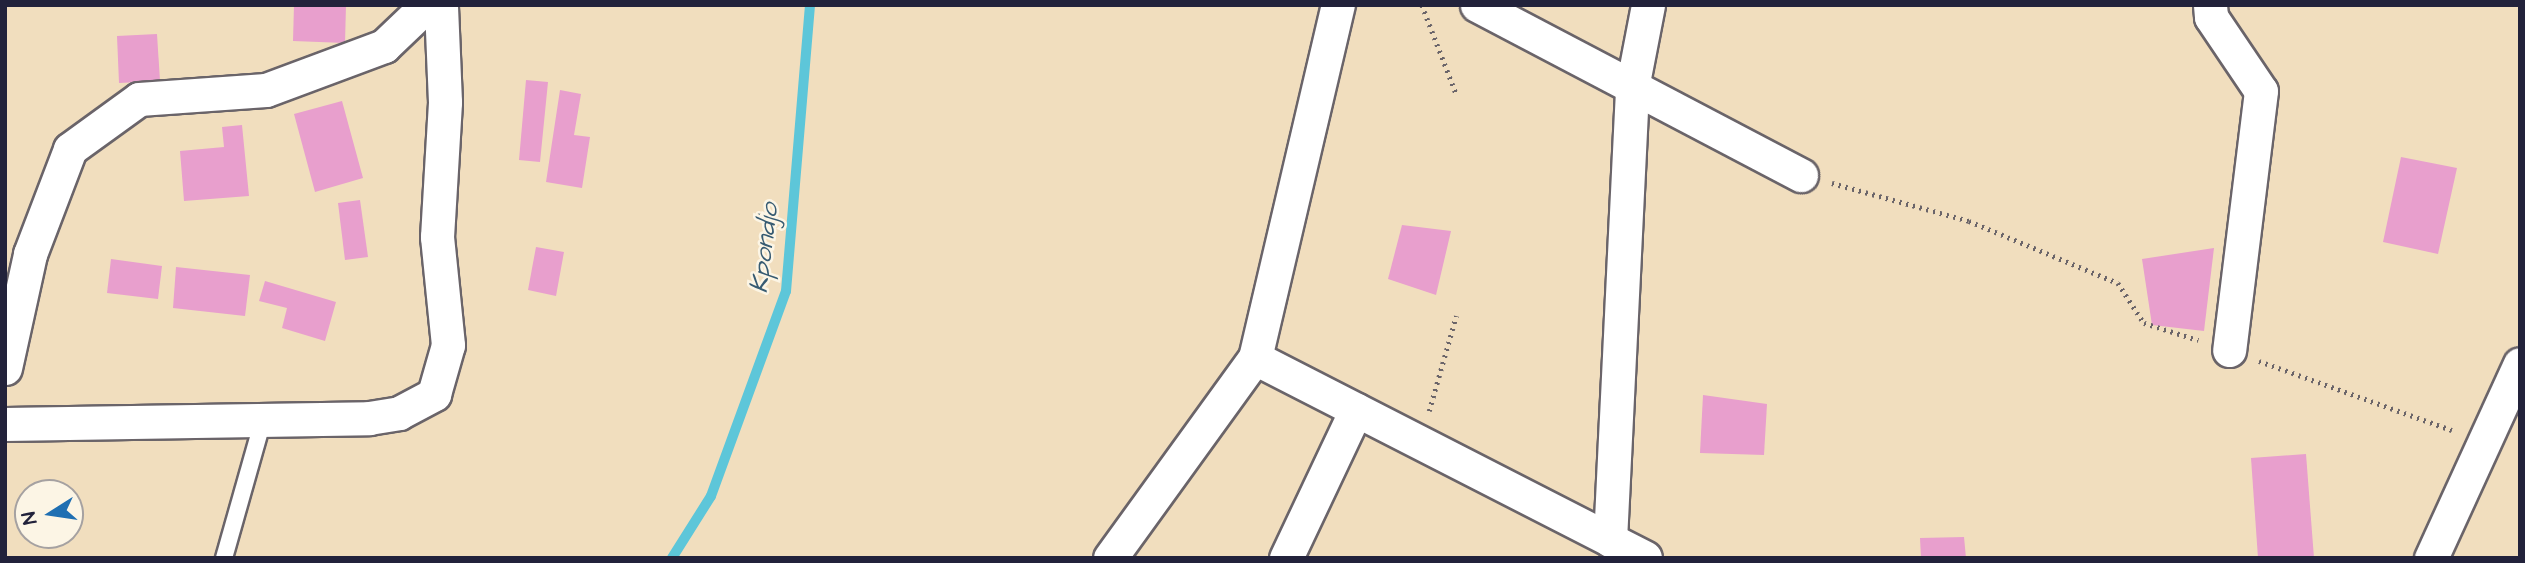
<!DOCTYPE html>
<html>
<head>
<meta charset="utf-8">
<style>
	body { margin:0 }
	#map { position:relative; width:2525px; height:563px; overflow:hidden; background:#f1debe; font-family:"Architects Daughter",sans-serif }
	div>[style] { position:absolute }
	.stream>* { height:10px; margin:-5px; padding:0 5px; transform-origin:5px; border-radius:5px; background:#5dc6d9 }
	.building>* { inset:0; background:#e89fcd }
	.path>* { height:4.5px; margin-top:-2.25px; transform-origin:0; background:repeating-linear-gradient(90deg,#6a6469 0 2px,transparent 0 7px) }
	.roads { filter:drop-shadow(2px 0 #6a6469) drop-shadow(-2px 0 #6a6469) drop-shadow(0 2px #6a6469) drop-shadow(0 -2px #6a6469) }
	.lane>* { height:16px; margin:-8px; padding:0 8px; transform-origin:8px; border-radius:8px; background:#fff }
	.street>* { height:33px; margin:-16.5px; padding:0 16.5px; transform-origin:16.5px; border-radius:16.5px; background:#fff }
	span { translate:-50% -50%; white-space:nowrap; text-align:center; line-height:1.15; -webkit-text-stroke:5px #fcf5e5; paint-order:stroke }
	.water-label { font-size:26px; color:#375b72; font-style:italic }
	.frame { position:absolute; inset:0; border:7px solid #22223b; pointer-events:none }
	.north { position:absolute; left:14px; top:479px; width:70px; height:70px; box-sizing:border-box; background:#fcf5e5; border:2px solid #a5a1a1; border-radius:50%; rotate:258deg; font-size:19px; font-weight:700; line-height:28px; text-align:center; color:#22223b }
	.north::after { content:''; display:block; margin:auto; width:24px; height:32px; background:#1f6fb2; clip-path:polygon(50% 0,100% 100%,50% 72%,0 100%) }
</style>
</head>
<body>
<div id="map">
	<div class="stream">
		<div style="left:672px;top:558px;width:73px;rotate:-57.8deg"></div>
		<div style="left:711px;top:496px;width:218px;rotate:-69.9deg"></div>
		<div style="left:786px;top:291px;width:287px;rotate:-85.2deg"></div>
	</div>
	<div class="building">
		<div style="clip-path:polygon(294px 5px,346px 5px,345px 43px,293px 41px)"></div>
		<div style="clip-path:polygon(157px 34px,160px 81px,119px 83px,117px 36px)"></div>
		<div style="clip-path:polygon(526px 80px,548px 82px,540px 162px,519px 160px)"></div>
		<div style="clip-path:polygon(560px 90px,581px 94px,574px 135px,590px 137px,582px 188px,546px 182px)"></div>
		<div style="clip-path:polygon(342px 101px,363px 178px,315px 192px,294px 114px)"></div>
		<div style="clip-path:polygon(242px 125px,249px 196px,184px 201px,180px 151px,224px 147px,222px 127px)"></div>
		<div style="clip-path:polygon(2401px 157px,2457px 168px,2438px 254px,2383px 242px)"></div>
		<div style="clip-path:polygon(360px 200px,368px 257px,345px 260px,338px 203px)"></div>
		<div style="clip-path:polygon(1402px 225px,1451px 231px,1436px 295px,1388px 279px)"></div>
		<div style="clip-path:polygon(536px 247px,564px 252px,556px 296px,528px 290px)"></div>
		<div style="clip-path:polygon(2214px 248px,2204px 331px,2152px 325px,2142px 259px)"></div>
		<div style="clip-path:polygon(111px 259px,162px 266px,158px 299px,107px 293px)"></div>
		<div style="clip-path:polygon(176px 267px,250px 275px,245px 316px,173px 308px)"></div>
		<div style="clip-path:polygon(265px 281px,336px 302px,325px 341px,282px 328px,287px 308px,259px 301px)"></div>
		<div style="clip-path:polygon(1703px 395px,1767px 404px,1764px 455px,1700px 453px)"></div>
		<div style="clip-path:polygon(2306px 454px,2314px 558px,2258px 558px,2251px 458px)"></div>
		<div style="clip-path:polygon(1964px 537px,1966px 558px,1921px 558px,1920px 538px)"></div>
	</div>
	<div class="path">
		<div style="left:1422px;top:5px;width:94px;rotate:68.9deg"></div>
		<div style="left:1832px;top:183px;width:142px;rotate:15.5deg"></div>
		<div style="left:1969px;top:221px;width:161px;rotate:22.6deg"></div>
		<div style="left:2118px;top:283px;width:48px;rotate:57deg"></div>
		<div style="left:2144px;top:323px;width:57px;rotate:17.5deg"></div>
		<div style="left:2259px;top:361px;width:205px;rotate:19.7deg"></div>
		<div style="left:1429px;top:411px;width:99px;rotate:-74.1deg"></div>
	</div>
	<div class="roads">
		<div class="lane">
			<div style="left:224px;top:558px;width:147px;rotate:-74.2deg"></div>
		</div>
		<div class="street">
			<div style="left:1477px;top:5px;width:366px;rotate:27.7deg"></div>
			<div style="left:2210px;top:5px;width:12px;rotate:85deg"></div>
			<div style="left:2211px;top:17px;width:89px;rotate:56deg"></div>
			<div style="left:2261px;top:91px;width:261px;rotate:97deg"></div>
			<div style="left:1255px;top:358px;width:438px;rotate:27.1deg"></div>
			<div style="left:5px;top:368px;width:117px;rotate:-77.6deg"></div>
			<div style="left:30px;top:254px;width:112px;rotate:-69.1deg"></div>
			<div style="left:70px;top:149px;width:85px;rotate:-35.9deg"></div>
			<div style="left:139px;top:99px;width:127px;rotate:-4.1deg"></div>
			<div style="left:266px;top:90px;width:126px;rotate:-20.4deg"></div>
			<div style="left:384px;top:46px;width:59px;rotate:-43.6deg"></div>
			<div style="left:5px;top:424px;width:364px;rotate:-0.9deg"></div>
			<div style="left:369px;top:418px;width:30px;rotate:-9deg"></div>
			<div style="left:399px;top:413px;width:40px;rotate:-28deg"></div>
			<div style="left:434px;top:394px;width:51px;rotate:-74.1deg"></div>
			<div style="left:448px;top:345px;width:109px;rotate:-95.8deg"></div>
			<div style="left:437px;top:237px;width:135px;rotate:-86.6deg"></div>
			<div style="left:445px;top:102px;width:97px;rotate:-92.4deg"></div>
			<div style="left:1610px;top:540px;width:453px;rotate:-87.2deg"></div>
			<div style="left:1632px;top:88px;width:85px;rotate:-79.1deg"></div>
			<div style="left:1110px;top:558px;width:247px;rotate:-54.1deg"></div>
			<div style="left:1255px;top:358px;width:363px;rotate:-76.8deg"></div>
			<div style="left:1286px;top:558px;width:164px;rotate:-64.7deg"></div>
			<div style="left:2431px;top:558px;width:213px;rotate:-65.4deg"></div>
		</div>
	</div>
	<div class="water-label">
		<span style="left:765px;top:248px;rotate:-83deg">Kpondjo</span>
	</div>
	<div class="frame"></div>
	<div class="north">N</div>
</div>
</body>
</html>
